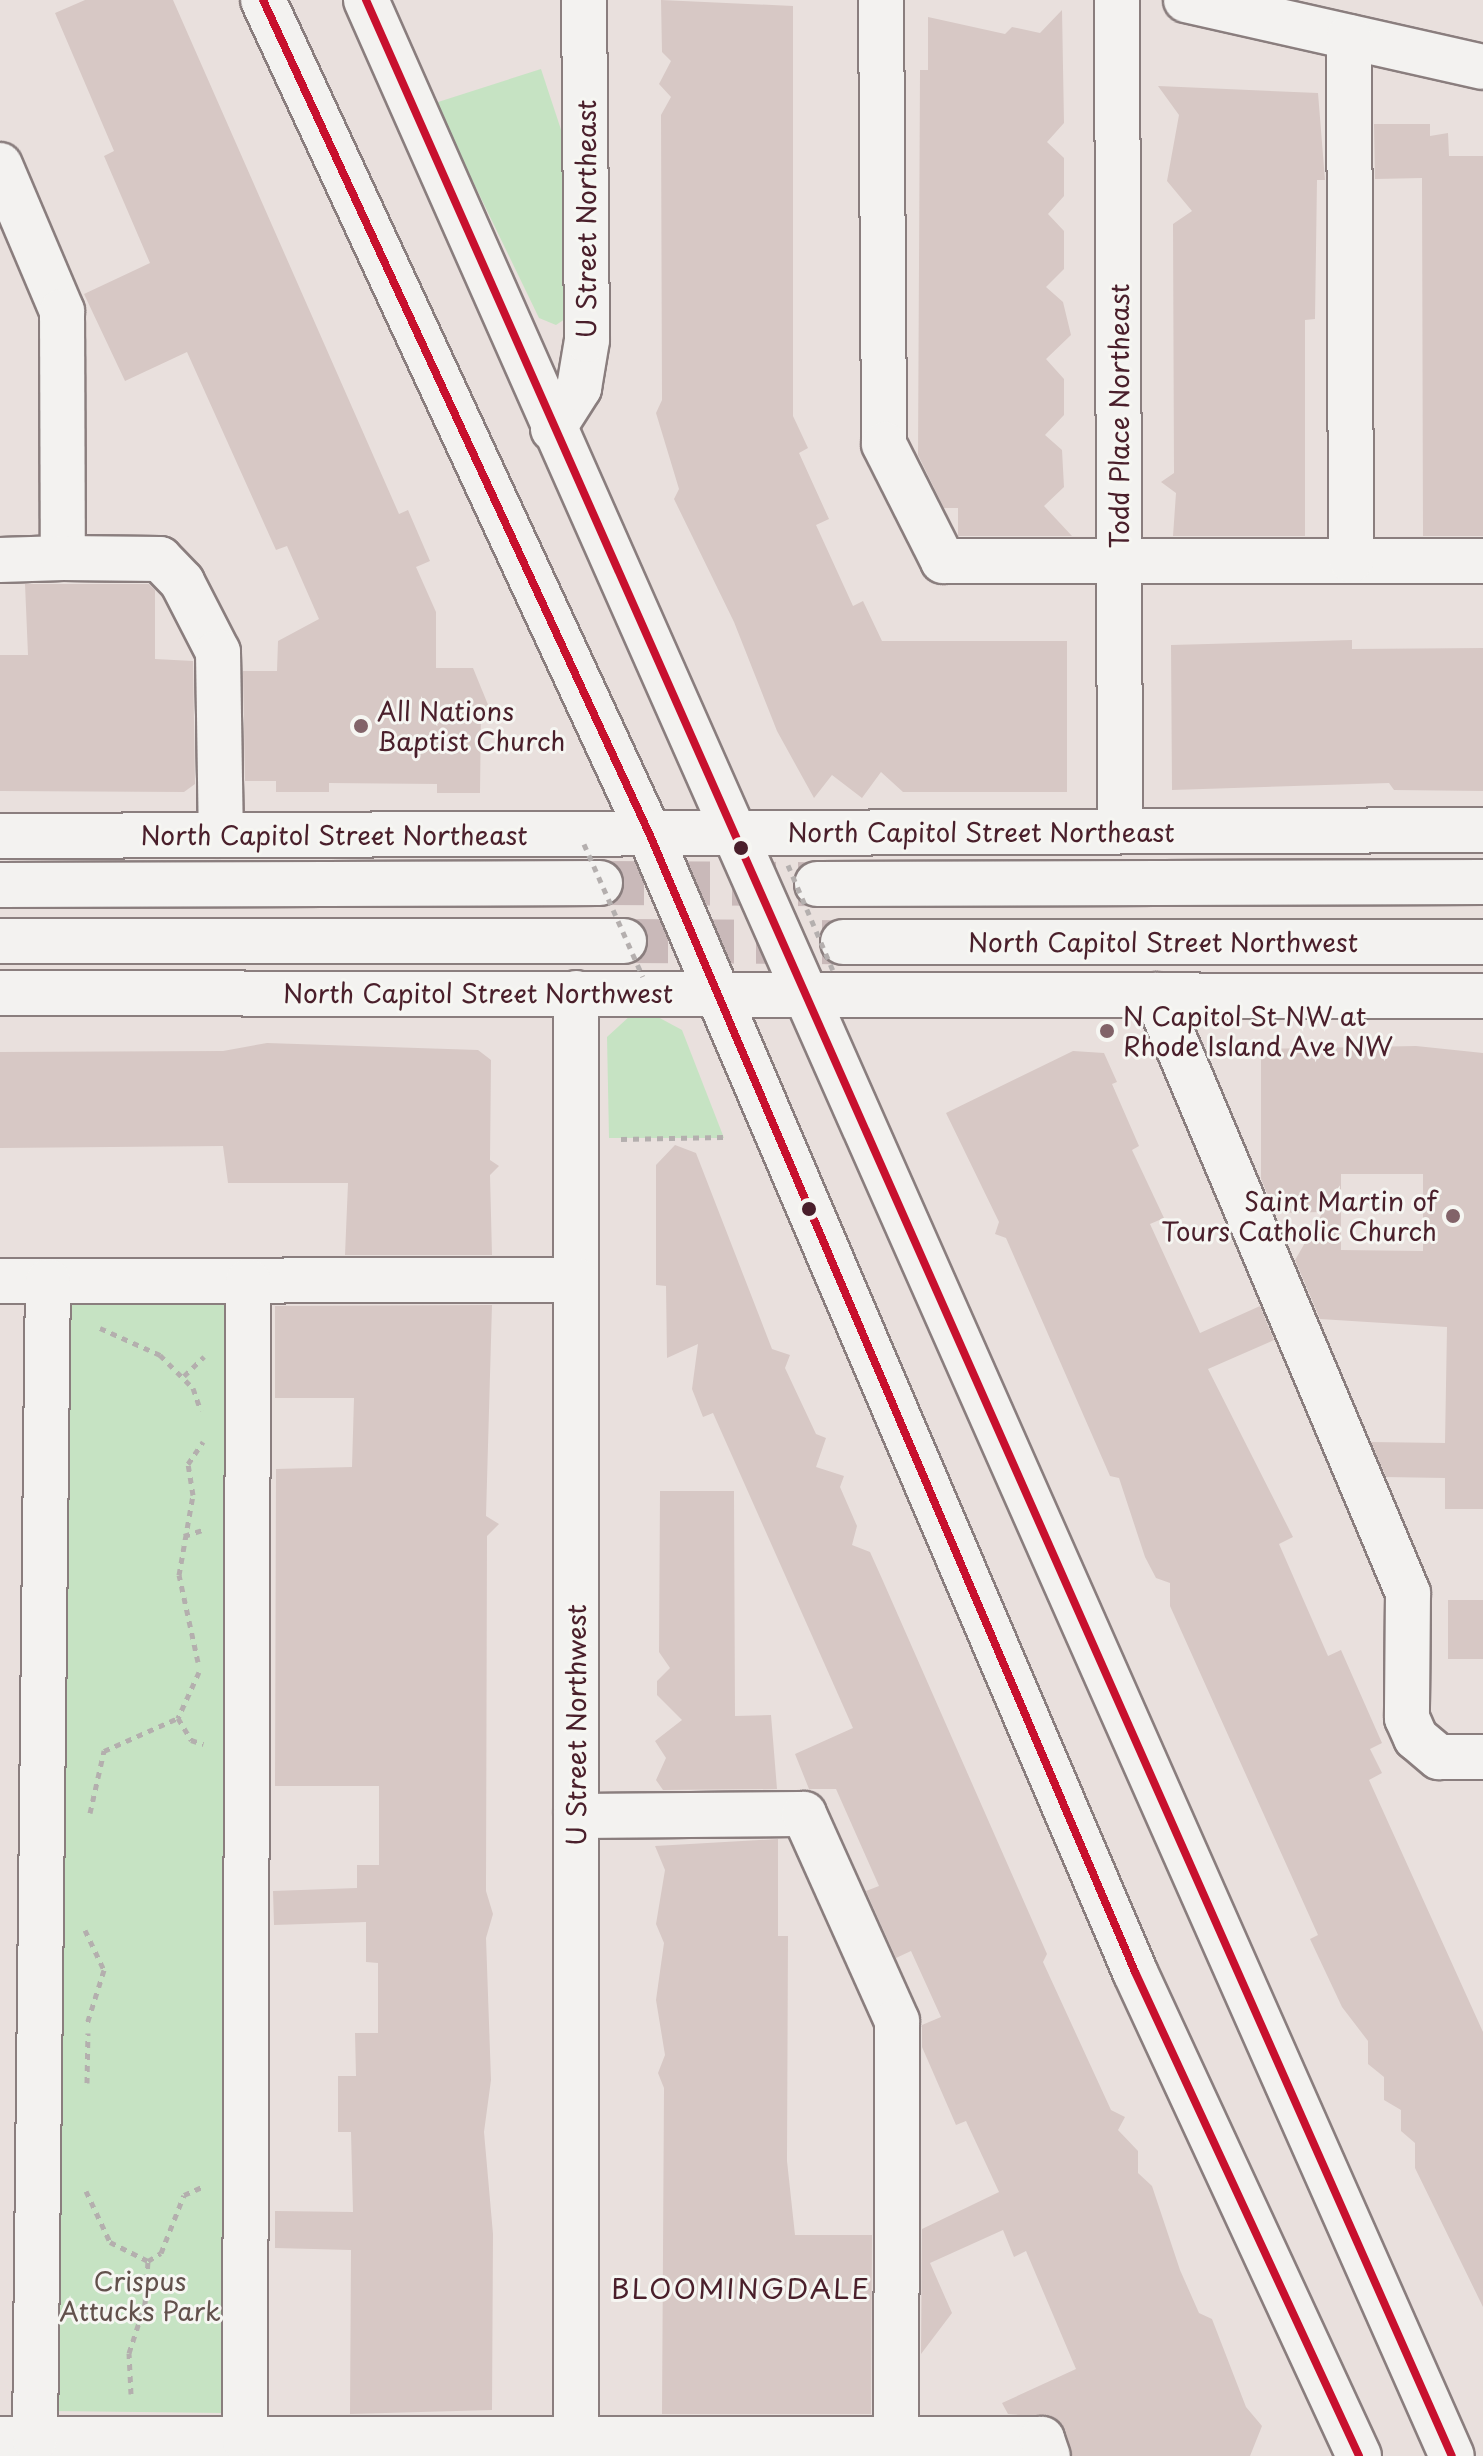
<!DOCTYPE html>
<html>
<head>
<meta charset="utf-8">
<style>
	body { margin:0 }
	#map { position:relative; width:1483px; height:2456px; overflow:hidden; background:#e9e0dd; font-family:"Playpen Sans",sans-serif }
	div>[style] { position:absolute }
	.green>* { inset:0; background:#c6e3c3 }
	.building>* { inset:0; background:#d7c8c5 }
	.major-tunnel>* { height:44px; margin-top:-22px; transform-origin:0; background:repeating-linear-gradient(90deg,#c9b9b9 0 44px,transparent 0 66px) }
	.path>* { height:5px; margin-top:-2.5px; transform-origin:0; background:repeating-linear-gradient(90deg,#b4afae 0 6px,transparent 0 12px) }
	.roads { filter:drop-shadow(2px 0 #8a7e7e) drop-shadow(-2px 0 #8a7e7e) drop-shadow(0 2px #8a7e7e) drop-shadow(0 -2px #8a7e7e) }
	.minor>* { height:44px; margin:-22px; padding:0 22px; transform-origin:22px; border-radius:22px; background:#f3f2f0 }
	.major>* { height:44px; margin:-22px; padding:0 22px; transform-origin:22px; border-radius:22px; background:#f3f2f0 }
	.path-bridge>* { height:5px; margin-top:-2.5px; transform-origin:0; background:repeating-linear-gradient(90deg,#b4afae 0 6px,transparent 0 12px) }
	.bus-1>* { height:8px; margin:-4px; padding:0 4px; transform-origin:4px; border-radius:4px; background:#c8102e }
	.dots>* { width:22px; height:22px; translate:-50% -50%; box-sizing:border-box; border:4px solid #f6f6f2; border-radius:50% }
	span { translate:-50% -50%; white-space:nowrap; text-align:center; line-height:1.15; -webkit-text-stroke:6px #f6f6f2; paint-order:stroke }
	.street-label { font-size:26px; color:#4a1f2b }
	.poi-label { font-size:26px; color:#4a1f2b }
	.left { translate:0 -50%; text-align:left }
	.right { translate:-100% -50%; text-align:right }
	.park-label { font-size:26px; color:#62514c }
	.neighbourhood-label { font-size:28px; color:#4a1f2b; letter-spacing:2px }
</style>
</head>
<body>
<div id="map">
	<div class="green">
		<div style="clip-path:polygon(541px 69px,570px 157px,568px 317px,556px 325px,539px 318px,435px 103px)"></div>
		<div style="clip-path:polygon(631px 1015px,656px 1016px,682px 1030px,724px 1138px,609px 1138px,607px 1037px)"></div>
		<div style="clip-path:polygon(62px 1298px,233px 1301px,225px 2413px,53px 2411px)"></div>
	</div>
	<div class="building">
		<div style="clip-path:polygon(85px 0,173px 0,399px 514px,408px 510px,430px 561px,416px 567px,436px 612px,436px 668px,473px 668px,491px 712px,481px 712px,480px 793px,437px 793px,437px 784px,329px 783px,329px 792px,276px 792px,276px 781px,245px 781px,243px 671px,277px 671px,278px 641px,319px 619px,287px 546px,276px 550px,187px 352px,125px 381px,84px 294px,150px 263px,104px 156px,114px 151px,55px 13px)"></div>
		<div style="clip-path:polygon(661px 0,793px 6px,793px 416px,808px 448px,799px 453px,829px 519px,816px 525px,853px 606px,863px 601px,882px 641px,1067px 641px,1067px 792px,903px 792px,881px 772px,862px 798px,832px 775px,814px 798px,777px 731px,734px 622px,674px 499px,679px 489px,656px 413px,662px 400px,661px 115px,671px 97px,659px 84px,671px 61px,662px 52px)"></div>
		<div style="clip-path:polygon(1062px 10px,1064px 123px,1047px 142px,1064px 158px,1064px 196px,1048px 214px,1064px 231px,1064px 269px,1046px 287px,1063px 302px,1071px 335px,1046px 359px,1064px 379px,1064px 415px,1045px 435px,1062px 450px,1064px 487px,1044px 506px,1072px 536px,958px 536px,958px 508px,944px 508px,918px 455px,920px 70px,928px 70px,928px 17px,1005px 34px,1012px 27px,1040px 33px)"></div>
		<div style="clip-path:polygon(1158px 86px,1318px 93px,1325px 180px,1317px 180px,1315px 319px,1305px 320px,1305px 536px,1173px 536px,1176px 493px,1161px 482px,1174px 473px,1173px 224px,1192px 211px,1167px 181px,1179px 115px)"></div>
		<div style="clip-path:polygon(1374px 124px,1430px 124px,1430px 136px,1448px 133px,1449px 156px,1483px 156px,1483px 536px,1423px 536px,1422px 178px,1375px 179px)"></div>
		<div style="clip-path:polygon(25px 584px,149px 584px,155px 590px,155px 659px,193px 661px,195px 784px,184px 792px,0 791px,0 655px,28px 655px)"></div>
		<div style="clip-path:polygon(1352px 640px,1352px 649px,1483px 648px,1483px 791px,1394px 790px,1389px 783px,1172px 790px,1171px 645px)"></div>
		<div style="clip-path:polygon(267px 1043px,478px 1050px,491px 1060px,490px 1160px,499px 1166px,490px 1175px,492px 1255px,345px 1255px,348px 1183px,228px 1183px,223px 1146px,0 1148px,0 1052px,223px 1051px)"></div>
		<div style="clip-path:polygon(evenodd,1416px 1046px,1483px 1053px,1483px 1509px,1445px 1509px,1445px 1478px,1386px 1477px,1371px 1442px,1445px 1443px,1447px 1327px,1320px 1319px,1295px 1260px,1323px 1212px,1275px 1213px,1261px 1179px,1261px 1049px,1416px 1046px,1341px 1174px,1423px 1174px,1423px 1251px,1341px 1250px,1341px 1174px)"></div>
		<div style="clip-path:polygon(1073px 1051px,1104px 1053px,1117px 1082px,1112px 1084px,1139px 1146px,1132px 1150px,1164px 1218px,1150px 1224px,1200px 1333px,1260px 1306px,1274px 1340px,1208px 1369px,1293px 1537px,1279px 1544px,1328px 1656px,1341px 1650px,1382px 1743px,1370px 1749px,1382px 1773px,1369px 1780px,1483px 2032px,1483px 2307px,1415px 2168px,1415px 2143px,1401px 2131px,1401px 2110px,1384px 2100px,1384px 2077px,1368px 2064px,1368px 2041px,1342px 2007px,1310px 1939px,1318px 1935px,1170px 1606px,1170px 1583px,1156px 1578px,1145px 1557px,1119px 1478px,1110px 1476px,1006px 1238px,995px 1234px,999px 1222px,946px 1113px)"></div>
		<div style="clip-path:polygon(675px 1145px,696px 1153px,772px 1349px,790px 1355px,785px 1368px,816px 1434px,826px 1438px,816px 1467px,844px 1476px,840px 1487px,857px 1526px,852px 1545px,870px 1552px,883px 1581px,1047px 1954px,1043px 1962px,1111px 2110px,1125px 2117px,1118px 2130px,1138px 2151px,1138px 2173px,1152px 2186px,1180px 2270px,1199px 2313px,1212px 2319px,1246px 2407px,1262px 2426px,1250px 2456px,1072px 2456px,1056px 2418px,1008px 2414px,1002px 2403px,1076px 2369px,1026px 2251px,1014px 2257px,1003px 2230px,930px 2263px,952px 2313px,921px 2354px,922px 2229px,999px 2192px,966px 2121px,956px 2125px,922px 2047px,922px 2025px,941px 2017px,911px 1951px,896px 1958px,866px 1891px,879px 1886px,836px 1789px,809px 1789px,795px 1754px,853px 1728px,713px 1413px,703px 1417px,692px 1389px,698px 1344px,667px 1358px,666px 1286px,656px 1285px,656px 1165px)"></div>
		<div style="clip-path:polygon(492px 1305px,486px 1516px,499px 1524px,487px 1536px,486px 1891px,493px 1914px,486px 1938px,491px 2080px,484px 2132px,493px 2234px,492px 2410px,350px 2414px,351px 2250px,275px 2248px,275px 2211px,353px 2212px,351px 2132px,338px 2132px,338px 2076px,356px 2076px,355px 2033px,378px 2033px,378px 1963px,366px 1962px,366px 1922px,274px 1925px,273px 1891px,357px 1888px,357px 1865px,379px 1865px,379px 1786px,275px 1786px,276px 1469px,352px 1467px,354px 1398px,275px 1398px,275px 1306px)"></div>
		<div style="clip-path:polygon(660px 1491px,734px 1491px,735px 1716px,771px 1715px,777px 1789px,663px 1790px,656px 1780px,666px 1758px,655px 1741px,682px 1720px,657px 1695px,657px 1681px,670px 1668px,659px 1652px)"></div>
		<div style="clip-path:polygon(1448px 1600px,1483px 1600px,1483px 1659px,1448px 1659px)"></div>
		<div style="clip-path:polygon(778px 1839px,778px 1936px,788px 1936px,787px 2161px,795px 2235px,872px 2235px,871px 2414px,662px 2414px,664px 2088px,658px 2073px,665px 2055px,656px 2000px,664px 1943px,656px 1924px,665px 1870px,655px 1846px)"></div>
	</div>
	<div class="major-tunnel">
		<div style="left:600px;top:883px;width:217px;rotate:0.3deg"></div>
		<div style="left:624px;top:941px;width:219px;rotate:0.3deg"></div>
	</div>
	<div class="path">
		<div style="left:621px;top:1139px;width:102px;rotate:-1.1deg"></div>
		<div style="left:100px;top:1328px;width:66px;rotate:24.2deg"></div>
		<div style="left:160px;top:1355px;width:47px;rotate:45deg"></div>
		<div style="left:193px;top:1388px;width:24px;rotate:71deg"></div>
		<div style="left:184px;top:1376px;width:28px;rotate:-44deg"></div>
		<div style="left:184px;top:1536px;width:19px;rotate:-18deg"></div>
		<div style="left:198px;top:1662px;width:89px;rotate:-102.3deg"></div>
		<div style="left:179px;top:1575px;width:81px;rotate:-80.1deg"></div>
		<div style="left:193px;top:1495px;width:31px;rotate:-99deg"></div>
		<div style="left:188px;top:1464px;width:27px;rotate:-56deg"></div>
		<div style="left:199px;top:1672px;width:51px;rotate:114.5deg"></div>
		<div style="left:178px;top:1718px;width:26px;rotate:59deg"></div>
		<div style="left:191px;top:1740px;width:13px;rotate:18deg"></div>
		<div style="left:90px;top:1813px;width:64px;rotate:-77.3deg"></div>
		<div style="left:104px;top:1751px;width:81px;rotate:-24deg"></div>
		<div style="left:85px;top:1930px;width:44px;rotate:64.6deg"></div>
		<div style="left:104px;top:1970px;width:57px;rotate:107.5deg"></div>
		<div style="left:87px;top:2083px;width:50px;rotate:-88.9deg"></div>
		<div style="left:86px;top:2191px;width:56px;rotate:64.8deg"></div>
		<div style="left:110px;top:2242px;width:42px;rotate:26.6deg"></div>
		<div style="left:131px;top:2394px;width:41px;rotate:-92.8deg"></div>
		<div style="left:129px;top:2353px;width:52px;rotate:-71.9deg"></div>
		<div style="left:145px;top:2304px;width:43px;rotate:-86deg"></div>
		<div style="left:148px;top:2261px;width:15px;rotate:-32deg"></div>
		<div style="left:161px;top:2253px;width:62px;rotate:-68.4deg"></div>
		<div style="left:184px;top:2195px;width:20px;rotate:-24deg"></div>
	</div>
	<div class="roads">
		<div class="minor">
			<div style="left:881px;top:0;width:444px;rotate:89.6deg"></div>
			<div style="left:884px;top:444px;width:131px;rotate:63.2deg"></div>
			<div style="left:943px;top:561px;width:540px"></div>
			<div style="left:1117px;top:0;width:831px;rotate:89.79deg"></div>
			<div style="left:1186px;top:0;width:304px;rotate:12.7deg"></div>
			<div style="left:1349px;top:37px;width:523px;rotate:89.78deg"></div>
			<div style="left:0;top:165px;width:159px;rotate:67deg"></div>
			<div style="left:62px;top:311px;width:247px;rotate:89.8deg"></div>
			<div style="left:63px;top:558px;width:63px;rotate:178.2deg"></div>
			<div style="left:553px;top:429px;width:49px;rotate:-57.6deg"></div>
			<div style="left:579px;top:388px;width:49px;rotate:-80.5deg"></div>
			<div style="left:587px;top:340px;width:340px;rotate:-90.5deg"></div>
			<div style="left:63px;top:558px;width:97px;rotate:0.6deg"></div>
			<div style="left:160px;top:559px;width:32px;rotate:46deg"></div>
			<div style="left:182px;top:582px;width:79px;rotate:62.8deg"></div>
			<div style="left:218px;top:652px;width:183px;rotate:89.1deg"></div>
			<div style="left:576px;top:993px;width:1463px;rotate:90deg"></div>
			<div style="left:1156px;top:995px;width:649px;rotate:67.15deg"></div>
			<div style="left:1408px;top:1593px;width:125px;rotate:90.5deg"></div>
			<div style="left:1407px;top:1718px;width:22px;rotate:66deg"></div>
			<div style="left:1416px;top:1738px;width:30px;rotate:40deg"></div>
			<div style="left:1439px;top:1757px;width:44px"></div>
			<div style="left:0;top:1281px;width:576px;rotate:-0.1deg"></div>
			<div style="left:576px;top:1816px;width:228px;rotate:-0.5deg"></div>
			<div style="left:804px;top:1814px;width:227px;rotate:65.8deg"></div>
			<div style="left:897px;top:2021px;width:423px;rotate:90.1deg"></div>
			<div style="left:0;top:2439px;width:1042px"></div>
			<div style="left:1042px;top:2439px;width:18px;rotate:71deg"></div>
			<div style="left:35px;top:2439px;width:1158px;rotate:-89.36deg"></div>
			<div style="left:245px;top:2440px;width:1159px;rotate:-89.85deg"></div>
		</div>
		<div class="major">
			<div style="left:263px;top:0;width:918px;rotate:65.14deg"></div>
			<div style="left:649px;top:833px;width:1238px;rotate:66.89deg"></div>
			<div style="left:1135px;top:1972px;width:533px;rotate:65.16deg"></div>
			<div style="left:366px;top:0;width:2685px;rotate:66.15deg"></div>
			<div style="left:0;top:836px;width:1483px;rotate:-0.23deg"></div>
			<div style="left:817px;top:884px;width:666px;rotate:-0.17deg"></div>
			<div style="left:0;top:885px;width:600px;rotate:-0.19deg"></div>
			<div style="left:0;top:941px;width:624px"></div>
			<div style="left:843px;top:942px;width:640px"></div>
			<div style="left:0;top:993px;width:1483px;rotate:0.12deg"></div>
		</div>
	</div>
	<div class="path-bridge">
		<div style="left:584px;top:844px;width:145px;rotate:66.1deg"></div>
		<div style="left:788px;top:865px;width:117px;rotate:66.9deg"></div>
	</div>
	<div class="bus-1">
		<div style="left:263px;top:0;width:918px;rotate:65.14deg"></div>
		<div style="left:649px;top:833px;width:1238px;rotate:66.89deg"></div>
		<div style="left:1135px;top:1972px;width:533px;rotate:65.16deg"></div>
		<div style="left:366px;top:0;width:2685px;rotate:66.15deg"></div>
	</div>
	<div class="dots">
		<div style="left:361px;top:726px;background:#826369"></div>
		<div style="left:741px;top:848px;background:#4a1f2b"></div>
		<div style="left:1107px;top:1031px;background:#826369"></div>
		<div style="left:809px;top:1209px;background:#4a1f2b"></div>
		<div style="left:1453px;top:1216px;background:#826369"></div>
	</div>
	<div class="street-label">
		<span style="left:586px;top:219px;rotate:-90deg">U Street Northeast</span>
		<span style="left:1119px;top:416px;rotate:-90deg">Todd Place Northeast</span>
		<span style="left:981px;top:832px">North Capitol Street Northeast</span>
		<span style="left:334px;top:835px">North Capitol Street Northeast</span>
		<span style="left:1163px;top:942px">North Capitol Street Northwest</span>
		<span style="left:478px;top:993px">North Capitol Street Northwest</span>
		<span style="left:576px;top:1725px;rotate:-90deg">U Street Northwest</span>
	</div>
	<div class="poi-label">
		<span class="left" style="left:377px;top:726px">All Nations<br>Baptist Church</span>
		<span class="left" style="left:1123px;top:1031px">N Capitol St NW at<br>Rhode Island Ave NW</span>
		<span class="right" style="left:1437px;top:1216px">Saint Martin of<br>Tours Catholic Church</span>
	</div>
	<div class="park-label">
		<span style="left:140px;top:2296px">Crispus<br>Attucks Park</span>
	</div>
	<div class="neighbourhood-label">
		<span style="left:741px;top:2288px">BLOOMINGDALE</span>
	</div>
</div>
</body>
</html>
